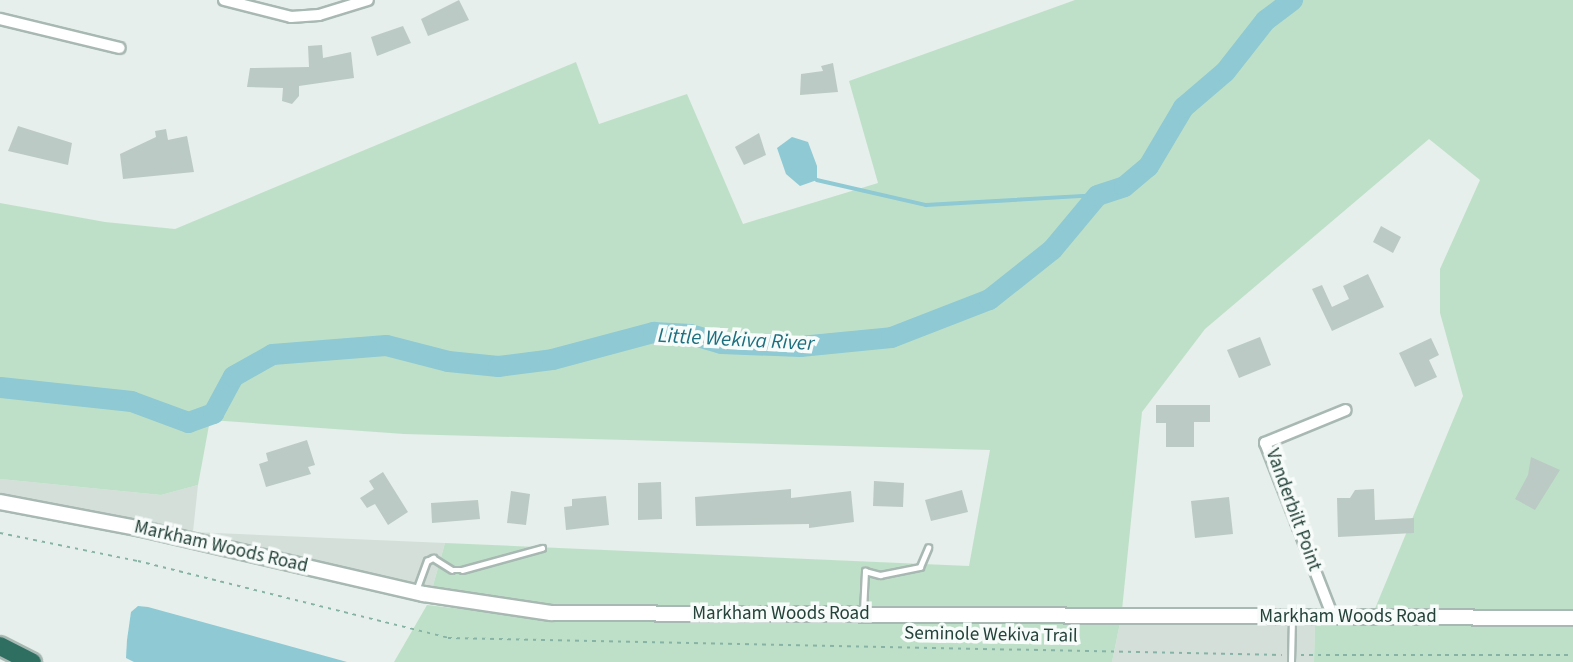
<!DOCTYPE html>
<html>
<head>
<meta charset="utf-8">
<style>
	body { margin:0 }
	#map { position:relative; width:1573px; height:662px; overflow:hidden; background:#e6efeb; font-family:"Source Sans 3",sans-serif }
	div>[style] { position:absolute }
	.built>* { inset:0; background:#d4dfda }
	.green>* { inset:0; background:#bfe0c8 }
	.water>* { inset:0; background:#8ec9d4 }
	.stream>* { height:3.5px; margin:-1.75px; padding:0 1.75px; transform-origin:1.75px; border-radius:1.75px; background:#8ec9d4 }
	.river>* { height:21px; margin:-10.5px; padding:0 10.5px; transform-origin:10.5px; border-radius:10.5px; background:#8ec9d4 }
	.building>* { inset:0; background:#bbcac4 }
	.path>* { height:2px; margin-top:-1px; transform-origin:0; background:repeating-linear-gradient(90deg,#86b3a5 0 3.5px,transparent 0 8.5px) }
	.roads { filter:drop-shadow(2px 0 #a8b8b2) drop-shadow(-2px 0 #a8b8b2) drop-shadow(0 2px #a8b8b2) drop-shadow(0 -2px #a8b8b2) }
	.lane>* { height:4.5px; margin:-2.25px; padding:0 2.25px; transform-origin:2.25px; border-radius:2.25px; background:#fff }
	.street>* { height:10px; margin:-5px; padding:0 5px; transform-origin:5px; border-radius:5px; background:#fff }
	.secondary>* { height:14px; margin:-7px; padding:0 7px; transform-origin:7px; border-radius:7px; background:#fff }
	.highway>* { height:18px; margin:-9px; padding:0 9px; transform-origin:9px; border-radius:9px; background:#2f6f62 }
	span { translate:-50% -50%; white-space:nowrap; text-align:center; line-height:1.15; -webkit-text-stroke:7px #f7fbf9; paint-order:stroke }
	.street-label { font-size:19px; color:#24423a }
	.water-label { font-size:21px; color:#1c6f80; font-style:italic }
</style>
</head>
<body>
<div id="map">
	<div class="built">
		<div style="clip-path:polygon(0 479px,161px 495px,198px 485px,193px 532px,445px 543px,432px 589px,144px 523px,0 496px)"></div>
		<div style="clip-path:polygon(1120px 623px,1315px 623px,1314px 662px,1112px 662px)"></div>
	</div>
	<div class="green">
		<div style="clip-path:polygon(1075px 0,1573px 0,1573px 612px,1374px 611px,1463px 396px,1440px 313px,1440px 269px,1480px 180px,1429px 139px,1205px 329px,1142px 412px,1122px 610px,552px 607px,432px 589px,445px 543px,969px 566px,990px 450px,404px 434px,210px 420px,198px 485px,161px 495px,0 479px,0 203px,105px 222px,175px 229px,576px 62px,599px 124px,687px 94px,743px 224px,878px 183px,849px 81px)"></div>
		<div style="clip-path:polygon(427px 605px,550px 619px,1120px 623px,1112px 662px,394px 662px)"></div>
		<div style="clip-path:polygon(1315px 623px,1573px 625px,1573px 662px,1314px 662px)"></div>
	</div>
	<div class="water">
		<div style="clip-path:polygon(792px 137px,808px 142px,817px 166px,817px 180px,800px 186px,786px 174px,777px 148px)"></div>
		<div style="clip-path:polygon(138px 606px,148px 607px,347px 662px,134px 662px,126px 658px,127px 640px,131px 612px)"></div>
	</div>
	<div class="stream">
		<div style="left:817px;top:180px;width:112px;rotate:12.9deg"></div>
		<div style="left:926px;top:205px;width:171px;rotate:-3.3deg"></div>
	</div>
	<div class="river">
		<div style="left:0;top:387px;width:132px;rotate:6.1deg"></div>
		<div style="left:131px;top:401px;width:61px;rotate:20.2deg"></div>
		<div style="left:188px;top:422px;width:27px;rotate:-20deg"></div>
		<div style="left:213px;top:413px;width:42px;rotate:-61.6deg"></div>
		<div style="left:233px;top:376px;width:45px;rotate:-29.4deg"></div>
		<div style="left:272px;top:354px;width:114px;rotate:-4.5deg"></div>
		<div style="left:386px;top:345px;width:64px;rotate:14.5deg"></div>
		<div style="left:448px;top:361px;width:50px;rotate:5.7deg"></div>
		<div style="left:498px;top:366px;width:54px;rotate:-7.4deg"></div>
		<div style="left:552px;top:359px;width:105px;rotate:-15deg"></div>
		<div style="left:653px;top:332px;width:37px;rotate:3deg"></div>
		<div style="left:690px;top:334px;width:32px;rotate:16deg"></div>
		<div style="left:721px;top:343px;width:79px;rotate:2.2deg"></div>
		<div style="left:800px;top:346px;width:91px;rotate:-5.6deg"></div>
		<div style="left:891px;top:337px;width:105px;rotate:-21.2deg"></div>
		<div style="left:989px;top:299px;width:80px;rotate:-38.4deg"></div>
		<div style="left:1052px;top:249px;width:70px;rotate:-50.2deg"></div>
		<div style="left:1097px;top:195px;width:28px;rotate:-18deg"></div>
		<div style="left:1124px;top:186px;width:31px;rotate:-40deg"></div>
		<div style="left:1148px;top:166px;width:69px;rotate:-59.3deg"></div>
		<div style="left:1183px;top:107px;width:55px;rotate:-40.6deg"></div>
		<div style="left:1225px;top:71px;width:65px;rotate:-51.9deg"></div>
		<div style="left:1265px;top:20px;width:34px;rotate:-37deg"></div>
	</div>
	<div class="building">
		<div style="clip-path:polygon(459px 0,469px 20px,428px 36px,421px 19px)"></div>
		<div style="clip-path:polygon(403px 26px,411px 43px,377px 56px,371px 37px)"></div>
		<div style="clip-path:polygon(322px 45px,323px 58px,351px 52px,354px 78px,299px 86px,299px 96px,292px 104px,282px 101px,283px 88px,247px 87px,250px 68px,309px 67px,308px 46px)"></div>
		<div style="clip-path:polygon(833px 63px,838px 92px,800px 95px,801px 74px,823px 71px,821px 66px)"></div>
		<div style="clip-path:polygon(18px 126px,72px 143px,68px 165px,8px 151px)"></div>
		<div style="clip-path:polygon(166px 129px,168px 140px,187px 136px,194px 172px,123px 179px,120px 154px,156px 137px,155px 131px)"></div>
		<div style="clip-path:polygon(759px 133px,766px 155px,744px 165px,735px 147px)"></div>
		<div style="clip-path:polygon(1381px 226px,1401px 237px,1393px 253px,1373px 242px)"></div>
		<div style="clip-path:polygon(1368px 274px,1384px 307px,1332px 331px,1312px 289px,1322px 285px,1332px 307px,1349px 299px,1343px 286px)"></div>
		<div style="clip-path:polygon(1260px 337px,1271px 365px,1239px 378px,1227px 350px)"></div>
		<div style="clip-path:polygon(1431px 338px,1439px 355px,1429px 360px,1437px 377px,1415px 387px,1399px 353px)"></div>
		<div style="clip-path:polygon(1156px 405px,1210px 405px,1210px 422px,1194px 422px,1194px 447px,1166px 447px,1166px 423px,1156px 423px)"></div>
		<div style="clip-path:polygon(307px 440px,315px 465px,308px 467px,311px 474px,266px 487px,259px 464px,268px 461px,266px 453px)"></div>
		<div style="clip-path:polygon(1531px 457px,1560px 470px,1535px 510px,1515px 499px,1528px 475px)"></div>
		<div style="clip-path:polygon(383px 472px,408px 512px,388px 525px,375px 504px,367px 508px,360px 498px,374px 489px,369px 481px)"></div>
		<div style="clip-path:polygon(874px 481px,904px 483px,903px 507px,873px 506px)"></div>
		<div style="clip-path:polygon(661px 482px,662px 519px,638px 520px,638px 483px)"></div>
		<div style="clip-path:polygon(791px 489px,791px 498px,851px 491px,854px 522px,809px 528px,809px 524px,696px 526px,695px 497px)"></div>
		<div style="clip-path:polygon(1374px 489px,1375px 520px,1414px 518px,1414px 533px,1338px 537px,1337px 498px,1350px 498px,1355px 490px)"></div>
		<div style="clip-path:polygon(962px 490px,968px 512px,931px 521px,925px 500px)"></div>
		<div style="clip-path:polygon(511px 491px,530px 494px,526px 525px,507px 523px)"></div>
		<div style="clip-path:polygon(606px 496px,609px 525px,566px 530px,564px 507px,572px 506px,572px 499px)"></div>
		<div style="clip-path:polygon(1229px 497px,1233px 534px,1195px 538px,1191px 501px)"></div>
		<div style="clip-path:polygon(478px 500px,480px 519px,432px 523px,431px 503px)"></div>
	</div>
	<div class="path">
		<div style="left:0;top:533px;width:141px;rotate:11.5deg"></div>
		<div style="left:138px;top:561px;width:319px;rotate:13.9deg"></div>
		<div style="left:448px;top:638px;width:834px;rotate:1.17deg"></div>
		<div style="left:1301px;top:655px;width:272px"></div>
	</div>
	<div class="roads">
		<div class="lane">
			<div style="left:417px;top:588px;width:29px;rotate:-70deg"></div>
			<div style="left:427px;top:561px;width:7px;rotate:-27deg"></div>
			<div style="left:433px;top:558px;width:22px;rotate:32deg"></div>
			<div style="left:452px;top:570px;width:10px"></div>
			<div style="left:462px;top:570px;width:83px;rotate:-15.4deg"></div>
			<div style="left:863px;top:611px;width:40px;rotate:-87.1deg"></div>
			<div style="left:865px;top:571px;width:16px;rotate:15deg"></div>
			<div style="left:880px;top:575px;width:41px;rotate:-11.3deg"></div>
			<div style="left:920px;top:567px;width:21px;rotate:-67deg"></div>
			<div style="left:1291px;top:662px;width:44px;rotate:-88.7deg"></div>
		</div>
		<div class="street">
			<div style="left:224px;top:0;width:69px;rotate:14.2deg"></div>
			<div style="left:291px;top:17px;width:28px;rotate:-4deg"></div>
			<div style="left:319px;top:15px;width:51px;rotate:-17deg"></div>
			<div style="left:0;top:19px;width:123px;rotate:13.6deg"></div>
			<div style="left:1333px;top:617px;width:187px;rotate:-111.3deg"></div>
			<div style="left:1265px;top:443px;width:87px;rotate:-22.2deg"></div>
		</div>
		<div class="secondary">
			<div style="left:0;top:502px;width:145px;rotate:10.8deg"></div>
			<div style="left:142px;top:529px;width:289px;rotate:13deg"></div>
			<div style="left:424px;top:594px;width:128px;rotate:8.5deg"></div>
			<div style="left:551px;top:613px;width:1022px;rotate:0.28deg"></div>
		</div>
		<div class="highway">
			<div style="left:0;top:646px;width:36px;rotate:27deg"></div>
		</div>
	</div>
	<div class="street-label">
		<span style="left:1293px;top:510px;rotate:70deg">Vanderbilt Point</span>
		<span style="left:221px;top:547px;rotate:13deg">Markham Woods Road</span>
		<span style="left:781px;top:614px">Markham Woods Road</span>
		<span style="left:1348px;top:617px">Markham Woods Road</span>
		<span style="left:991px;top:635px;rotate:1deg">Seminole Wekiva Trail</span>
	</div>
	<div class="water-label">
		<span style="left:736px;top:339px;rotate:3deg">Little Wekiva River</span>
	</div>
</div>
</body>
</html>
